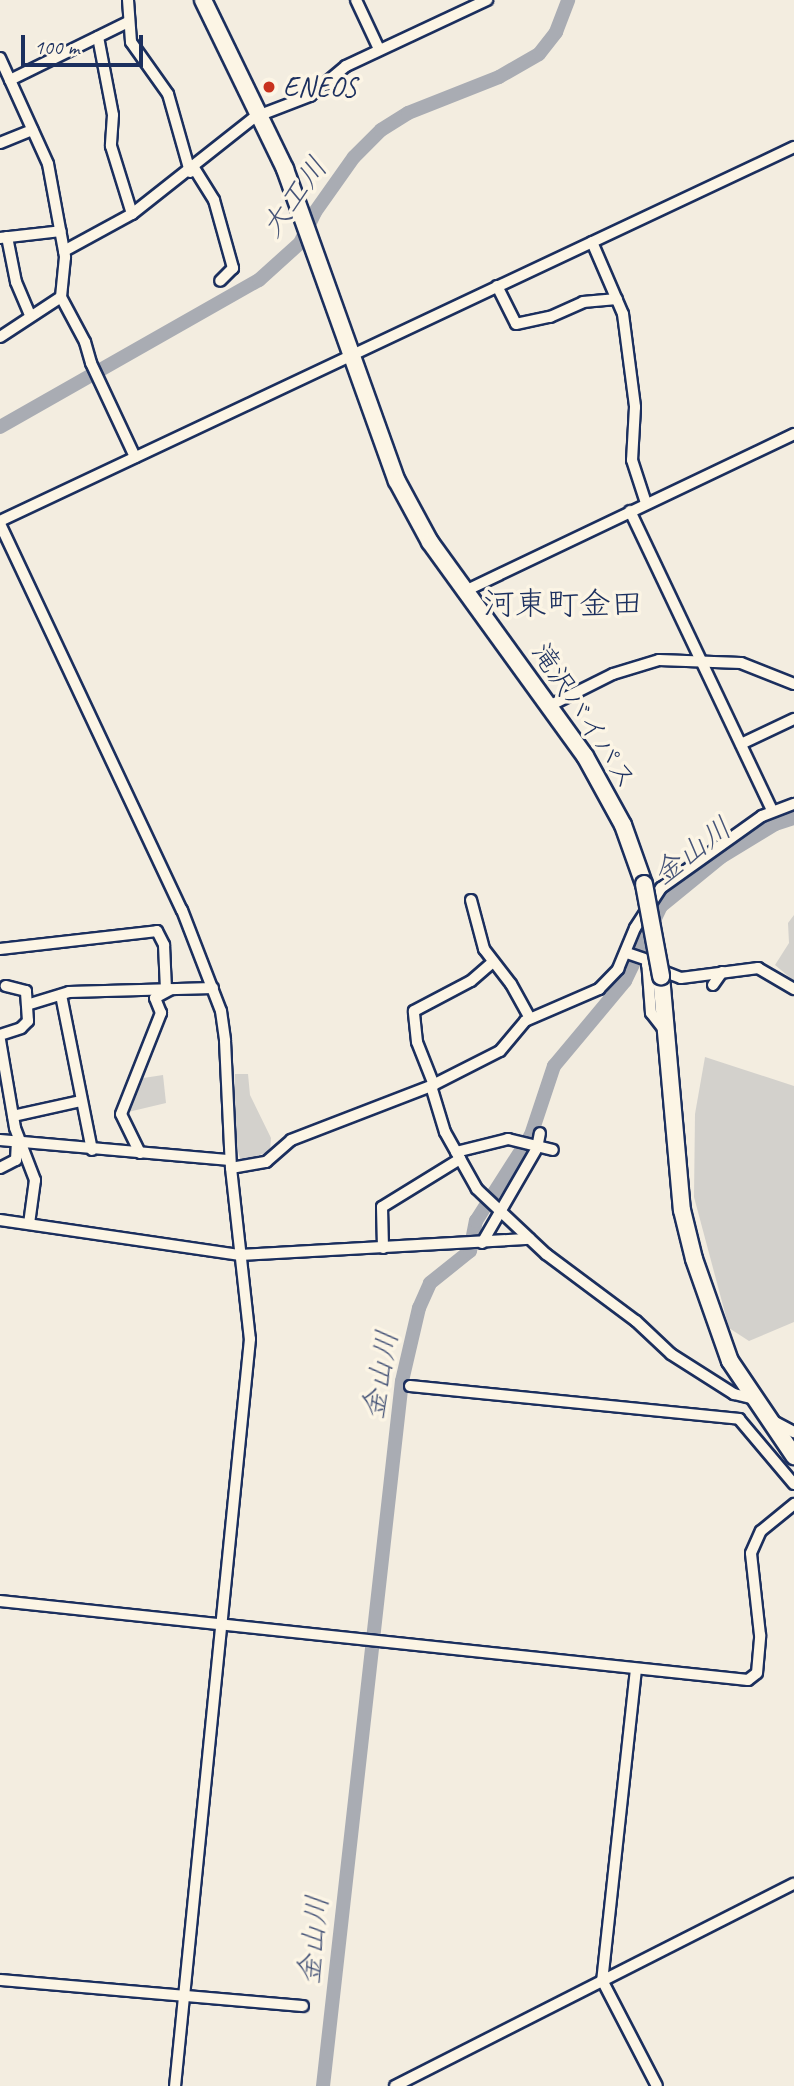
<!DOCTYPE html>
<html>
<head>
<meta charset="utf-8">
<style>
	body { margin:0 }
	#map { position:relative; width:794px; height:2086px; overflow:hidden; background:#f3ede0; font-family:Caveat,"Klee One",sans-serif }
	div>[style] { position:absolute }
	.green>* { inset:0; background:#d3d1cc }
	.river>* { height:14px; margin:-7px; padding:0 7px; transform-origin:7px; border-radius:7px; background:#a9acb3 }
	.roads { filter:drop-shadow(2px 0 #1b2f5e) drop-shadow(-2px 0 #1b2f5e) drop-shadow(0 2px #1b2f5e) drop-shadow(0 -2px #1b2f5e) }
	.minor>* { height:10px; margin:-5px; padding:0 5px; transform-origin:5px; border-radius:5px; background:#fcf5e5 }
	.highway>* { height:16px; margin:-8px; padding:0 8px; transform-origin:8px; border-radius:8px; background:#fcf5e5 }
	.bridges { filter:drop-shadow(2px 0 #1b2f5e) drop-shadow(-2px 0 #1b2f5e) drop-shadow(0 2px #1b2f5e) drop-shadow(0 -2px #1b2f5e) }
	.highway-bridge>* { height:16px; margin:-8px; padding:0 8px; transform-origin:8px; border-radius:8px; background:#fcf5e5 }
	.dots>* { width:19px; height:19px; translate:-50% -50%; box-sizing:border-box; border:4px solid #fcf5e5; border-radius:50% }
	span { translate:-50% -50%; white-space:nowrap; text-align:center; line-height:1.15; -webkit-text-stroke:7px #fcf5e5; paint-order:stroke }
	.poi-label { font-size:28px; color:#1b2f5e }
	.left { translate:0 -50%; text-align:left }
	.street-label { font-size:28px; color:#1b2f5e }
	.water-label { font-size:30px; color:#465478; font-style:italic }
	.quarter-label { font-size:32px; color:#1b2f5e }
	.scale { position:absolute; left:21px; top:35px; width:122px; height:32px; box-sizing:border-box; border:4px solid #1b2f5e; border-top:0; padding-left:9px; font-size:21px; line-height:24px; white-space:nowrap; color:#1b2f5e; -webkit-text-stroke:5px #fcf5e5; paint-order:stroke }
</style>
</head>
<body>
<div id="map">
	<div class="green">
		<div style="clip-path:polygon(794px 915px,794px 981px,775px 965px,789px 943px,788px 923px)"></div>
		<div style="clip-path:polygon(705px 1057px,794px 1086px,794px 1322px,749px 1341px,729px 1328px,694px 1197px,695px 1114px)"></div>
		<div style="clip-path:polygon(235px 1074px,248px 1074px,250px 1095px,271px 1138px,270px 1151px,241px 1162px,232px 1129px)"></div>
		<div style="clip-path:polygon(163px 1075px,166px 1103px,124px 1113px,137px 1079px)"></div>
	</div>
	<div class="river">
		<div style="left:0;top:427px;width:298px;rotate:-29.6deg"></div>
		<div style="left:259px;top:280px;width:55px;rotate:-42.1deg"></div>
		<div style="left:300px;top:243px;width:34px;rotate:-64deg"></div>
		<div style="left:315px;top:212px;width:67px;rotate:-54.7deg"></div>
		<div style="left:354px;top:157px;width:38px;rotate:-45deg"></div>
		<div style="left:381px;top:130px;width:32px;rotate:-32deg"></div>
		<div style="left:408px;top:113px;width:98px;rotate:-21.6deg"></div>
		<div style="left:499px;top:77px;width:46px;rotate:-29.9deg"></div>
		<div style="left:539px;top:54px;width:28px;rotate:-52deg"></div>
		<div style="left:556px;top:32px;width:34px;rotate:-69deg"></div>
		<div style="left:323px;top:2086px;width:709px;rotate:-83.61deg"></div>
		<div style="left:402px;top:1381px;width:75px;rotate:-76.9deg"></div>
		<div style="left:419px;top:1308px;width:27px;rotate:-66deg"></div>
		<div style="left:430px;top:1283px;width:51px;rotate:-38.7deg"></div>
		<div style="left:470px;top:1251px;width:31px;rotate:-79deg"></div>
		<div style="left:476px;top:1221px;width:102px;rotate:-57.4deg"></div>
		<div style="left:531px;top:1135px;width:73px;rotate:-71.6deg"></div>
		<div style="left:554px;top:1066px;width:111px;rotate:-50.1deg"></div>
		<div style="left:625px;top:981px;width:83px;rotate:-64.4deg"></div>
		<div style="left:661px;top:906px;width:77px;rotate:-39.2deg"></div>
		<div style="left:721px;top:857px;width:63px;rotate:-31.4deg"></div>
		<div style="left:775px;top:824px;width:20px;rotate:-18deg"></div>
	</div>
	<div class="roads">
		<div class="minor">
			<div style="left:128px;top:0;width:42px;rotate:85.9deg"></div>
			<div style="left:131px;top:42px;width:64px;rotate:54.6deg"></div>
			<div style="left:168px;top:94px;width:81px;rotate:74.2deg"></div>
			<div style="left:356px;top:0;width:54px;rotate:64.9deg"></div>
			<div style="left:98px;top:37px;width:79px;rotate:79.1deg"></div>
			<div style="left:113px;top:115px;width:31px;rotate:94deg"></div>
			<div style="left:111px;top:146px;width:71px;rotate:72.8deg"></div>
			<div style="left:0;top:58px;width:116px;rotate:65.6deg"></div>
			<div style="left:48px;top:164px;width:95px;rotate:79.6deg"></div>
			<div style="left:65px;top:257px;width:40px;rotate:95.7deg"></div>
			<div style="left:61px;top:297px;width:73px;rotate:146.7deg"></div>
			<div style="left:10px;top:80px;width:131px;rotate:-26.2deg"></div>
			<div style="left:0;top:143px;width:35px;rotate:-22deg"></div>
			<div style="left:194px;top:168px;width:38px;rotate:58deg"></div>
			<div style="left:214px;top:200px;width:71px;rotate:74.4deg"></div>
			<div style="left:233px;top:268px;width:18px;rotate:135deg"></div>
			<div style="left:7px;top:237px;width:46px;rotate:78.7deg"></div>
			<div style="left:16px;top:282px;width:36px;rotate:67deg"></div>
			<div style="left:0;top:238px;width:61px;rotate:-6.5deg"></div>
			<div style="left:592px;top:242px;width:78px;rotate:66.7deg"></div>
			<div style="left:623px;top:314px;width:94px;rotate:82.6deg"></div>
			<div style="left:635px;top:407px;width:53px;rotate:93.2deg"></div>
			<div style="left:632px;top:460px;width:45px;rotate:72deg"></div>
			<div style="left:64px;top:251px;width:77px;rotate:-28.6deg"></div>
			<div style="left:132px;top:214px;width:157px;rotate:-38.3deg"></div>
			<div style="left:255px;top:117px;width:59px;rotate:-20.9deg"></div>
			<div style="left:310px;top:96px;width:47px;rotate:-39.8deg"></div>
			<div style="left:346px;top:66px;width:156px;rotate:-25.1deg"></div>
			<div style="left:497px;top:286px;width:42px;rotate:63.4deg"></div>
			<div style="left:516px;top:324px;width:35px;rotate:-12deg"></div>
			<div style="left:550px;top:317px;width:36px;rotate:-24deg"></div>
			<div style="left:583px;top:302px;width:34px;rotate:-5deg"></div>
			<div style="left:61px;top:297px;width:51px;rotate:61.9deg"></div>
			<div style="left:85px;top:342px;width:22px;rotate:74deg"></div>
			<div style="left:91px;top:363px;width:104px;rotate:64.9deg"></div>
			<div style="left:630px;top:511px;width:331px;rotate:64.6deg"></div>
			<div style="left:0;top:521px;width:878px;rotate:-25.22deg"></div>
			<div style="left:0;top:524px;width:427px;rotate:64.8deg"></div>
			<div style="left:182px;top:910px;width:108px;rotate:68.9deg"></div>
			<div style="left:221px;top:1011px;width:30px;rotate:82deg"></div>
			<div style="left:225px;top:1041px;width:127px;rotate:87.3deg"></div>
			<div style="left:231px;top:1168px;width:172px;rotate:83.7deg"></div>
			<div style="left:250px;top:1339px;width:751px;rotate:95.73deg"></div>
			<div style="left:465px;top:591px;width:365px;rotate:-25.5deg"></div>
			<div style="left:551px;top:705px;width:69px;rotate:-26.6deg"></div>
			<div style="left:613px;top:674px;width:48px;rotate:-16.9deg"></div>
			<div style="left:659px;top:660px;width:82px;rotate:2.1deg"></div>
			<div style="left:741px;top:663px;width:57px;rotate:21.6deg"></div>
			<div style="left:741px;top:744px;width:59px;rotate:-25.3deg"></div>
			<div style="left:471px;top:900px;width:51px;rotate:75.1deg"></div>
			<div style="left:484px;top:949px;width:44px;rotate:52.4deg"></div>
			<div style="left:511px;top:984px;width:39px;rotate:61deg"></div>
			<div style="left:0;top:949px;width:158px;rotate:-6.5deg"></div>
			<div style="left:157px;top:931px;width:16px;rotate:63deg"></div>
			<div style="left:164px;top:945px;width:44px;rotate:87.4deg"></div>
			<div style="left:627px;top:953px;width:21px;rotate:19deg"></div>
			<div style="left:647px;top:960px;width:53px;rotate:85.7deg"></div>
			<div style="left:651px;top:1013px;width:24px;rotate:52deg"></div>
			<div style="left:647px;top:965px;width:36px;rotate:21deg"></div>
			<div style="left:681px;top:978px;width:78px;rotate:-7.4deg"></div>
			<div style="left:758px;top:968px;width:42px;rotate:30.3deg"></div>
			<div style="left:713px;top:985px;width:16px;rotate:-55deg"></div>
			<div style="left:61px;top:995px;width:158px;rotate:78.7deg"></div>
			<div style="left:30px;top:1004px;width:41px;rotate:-17.1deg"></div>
			<div style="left:69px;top:992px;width:144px;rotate:-1.6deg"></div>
			<div style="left:0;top:1035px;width:22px;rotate:-18deg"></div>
			<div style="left:21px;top:1028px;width:10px;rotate:-45deg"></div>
			<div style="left:28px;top:1021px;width:30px;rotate:-94deg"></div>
			<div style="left:26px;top:991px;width:21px;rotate:-166deg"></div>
			<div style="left:0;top:1040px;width:89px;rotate:80.3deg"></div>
			<div style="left:15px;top:1128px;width:56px;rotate:69deg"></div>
			<div style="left:35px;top:1180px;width:44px;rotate:97.8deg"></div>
			<div style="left:434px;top:1085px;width:46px;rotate:-111.6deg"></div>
			<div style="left:417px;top:1042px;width:31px;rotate:-96deg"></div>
			<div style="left:414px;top:1011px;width:64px;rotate:-27.8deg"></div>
			<div style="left:471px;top:981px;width:29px;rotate:-41deg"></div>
			<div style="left:431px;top:1086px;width:48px;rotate:73.1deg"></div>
			<div style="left:445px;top:1132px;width:65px;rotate:60.7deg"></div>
			<div style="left:477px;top:1189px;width:95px;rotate:43.3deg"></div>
			<div style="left:546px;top:1254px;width:112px;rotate:36.7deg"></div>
			<div style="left:636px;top:1321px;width:48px;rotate:43.3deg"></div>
			<div style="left:671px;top:1354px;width:75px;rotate:32.4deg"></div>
			<div style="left:734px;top:1394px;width:18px;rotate:13deg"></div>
			<div style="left:13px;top:1116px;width:70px;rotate:-12.4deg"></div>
			<div style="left:0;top:1140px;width:231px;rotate:5deg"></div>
			<div style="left:456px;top:1152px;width:54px;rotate:-14deg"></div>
			<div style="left:508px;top:1139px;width:46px;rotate:13.7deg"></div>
			<div style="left:140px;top:1153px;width:43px;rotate:-116deg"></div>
			<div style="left:121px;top:1114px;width:109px;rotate:-68.4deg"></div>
			<div style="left:161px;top:1013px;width:16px;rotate:-112deg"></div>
			<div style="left:155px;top:998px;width:18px;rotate:-29deg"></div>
			<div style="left:0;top:1168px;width:18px;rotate:-27deg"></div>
			<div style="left:16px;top:1160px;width:17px;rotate:-87deg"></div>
			<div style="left:231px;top:1168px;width:36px;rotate:-10deg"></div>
			<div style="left:266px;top:1162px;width:33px;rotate:-41deg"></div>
			<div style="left:291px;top:1140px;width:150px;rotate:-21.1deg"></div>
			<div style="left:431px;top:1086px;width:77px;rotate:-26.9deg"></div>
			<div style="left:500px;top:1051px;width:39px;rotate:-50deg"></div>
			<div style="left:525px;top:1021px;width:81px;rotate:-23.4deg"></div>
			<div style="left:599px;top:989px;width:28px;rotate:-46deg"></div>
			<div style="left:618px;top:969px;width:44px;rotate:-67.5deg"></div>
			<div style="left:635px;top:928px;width:48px;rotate:-57deg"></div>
			<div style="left:661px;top:888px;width:124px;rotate:-35.5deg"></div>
			<div style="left:762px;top:816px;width:34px;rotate:-21deg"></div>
			<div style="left:0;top:1220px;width:243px;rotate:8.3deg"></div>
			<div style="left:240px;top:1255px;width:290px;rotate:-3.2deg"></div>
			<div style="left:482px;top:1243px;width:110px;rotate:-59.9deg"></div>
			<div style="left:537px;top:1148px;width:15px;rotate:-79deg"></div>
			<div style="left:383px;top:1248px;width:41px;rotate:-91.4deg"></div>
			<div style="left:382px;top:1207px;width:92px;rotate:-31.6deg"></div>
			<div style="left:410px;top:1386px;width:331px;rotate:5.7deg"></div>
			<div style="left:739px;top:1419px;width:85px;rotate:49.8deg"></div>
			<div style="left:773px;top:1421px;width:24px;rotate:28deg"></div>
			<div style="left:0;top:1601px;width:752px;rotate:6.03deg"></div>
			<div style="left:748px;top:1680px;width:11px;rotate:-38deg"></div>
			<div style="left:757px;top:1673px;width:38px;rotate:-85deg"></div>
			<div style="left:760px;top:1635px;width:82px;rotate:-96.3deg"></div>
			<div style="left:751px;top:1553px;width:24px;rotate:-66deg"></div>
			<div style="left:761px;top:1531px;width:43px;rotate:-39.3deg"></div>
			<div style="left:636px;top:1669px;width:313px;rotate:96.2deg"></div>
			<div style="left:602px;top:1980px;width:119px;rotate:62.6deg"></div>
			<div style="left:0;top:1980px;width:304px;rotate:4.9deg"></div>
			<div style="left:395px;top:2086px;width:447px;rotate:-26.9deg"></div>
		</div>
		<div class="highway">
			<div style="left:203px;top:0;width:188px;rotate:64.1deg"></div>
			<div style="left:285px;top:169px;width:331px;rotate:70.3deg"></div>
			<div style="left:397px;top:481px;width:69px;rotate:61.6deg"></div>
			<div style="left:430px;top:542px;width:264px;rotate:54.1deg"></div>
			<div style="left:585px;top:756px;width:79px;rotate:61.2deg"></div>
			<div style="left:623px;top:825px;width:63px;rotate:70.4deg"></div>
			<div style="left:661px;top:976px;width:235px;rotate:84.9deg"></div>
			<div style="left:682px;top:1210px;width:50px;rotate:76.2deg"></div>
			<div style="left:694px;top:1259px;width:108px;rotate:70.6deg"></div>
			<div style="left:730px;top:1361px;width:115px;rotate:56deg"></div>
		</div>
	</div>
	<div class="bridges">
		<div class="highway-bridge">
			<div style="left:644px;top:884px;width:94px;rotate:79.5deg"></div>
		</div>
	</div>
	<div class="dots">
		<div style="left:269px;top:87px;background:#c8321e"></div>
	</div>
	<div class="poi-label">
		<span class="left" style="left:283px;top:87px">ENEOS</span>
	</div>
	<div class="street-label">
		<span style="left:584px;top:716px;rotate:57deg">滝沢バイパス</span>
	</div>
	<div class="water-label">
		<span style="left:294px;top:197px;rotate:-54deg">大工川</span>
		<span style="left:692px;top:851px;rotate:-37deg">金山川</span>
		<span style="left:380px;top:1375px;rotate:-80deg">金山川</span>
		<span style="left:313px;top:1940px;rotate:-84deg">金山川</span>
	</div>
	<div class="quarter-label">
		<span style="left:563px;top:604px">河東町金田</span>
	</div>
	<div class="scale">100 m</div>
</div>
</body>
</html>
